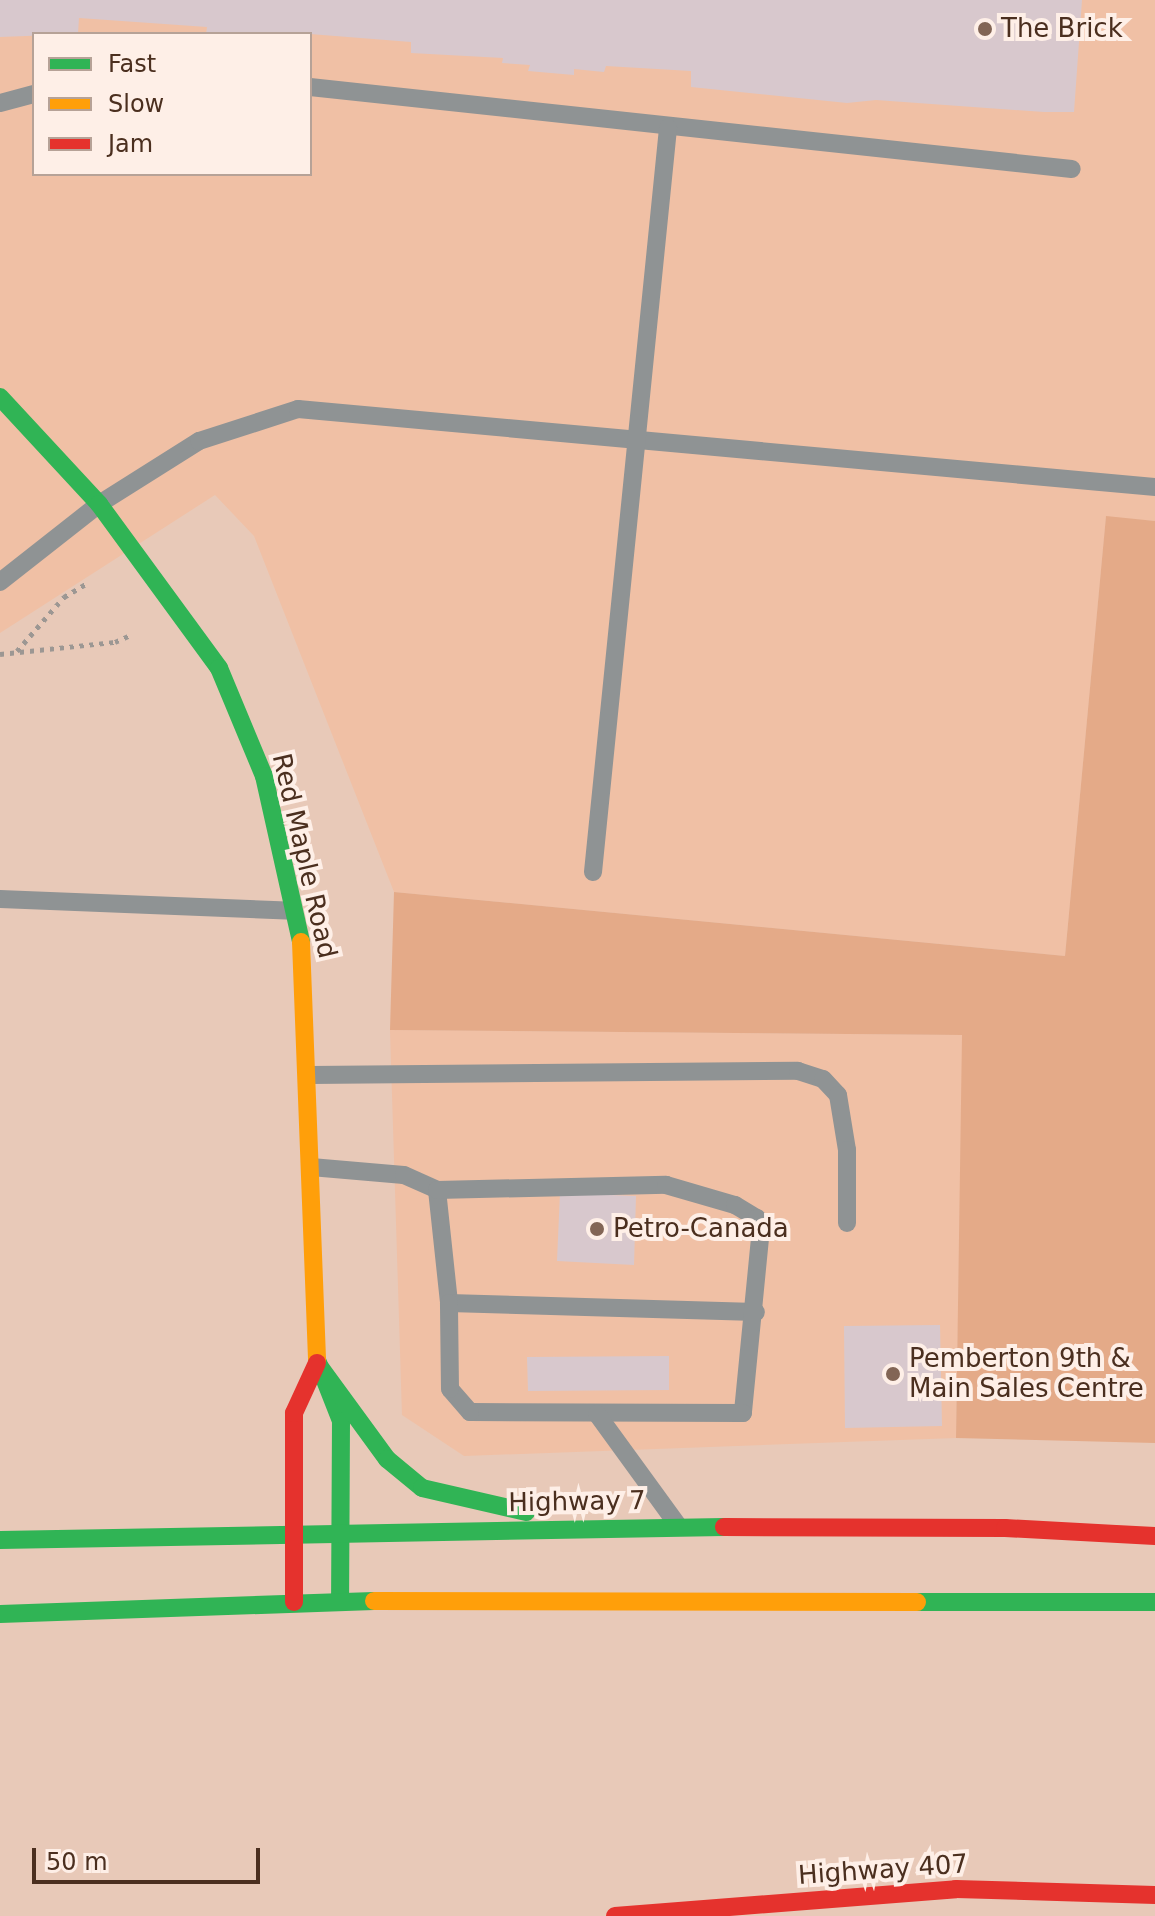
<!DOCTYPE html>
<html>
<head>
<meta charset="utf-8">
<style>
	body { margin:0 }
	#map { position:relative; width:1155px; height:1916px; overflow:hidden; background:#e8c9b8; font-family:"DejaVu Sans",sans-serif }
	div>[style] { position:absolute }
	.built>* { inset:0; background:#f0c0a5 }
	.green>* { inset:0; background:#e4aa88 }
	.building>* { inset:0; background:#d8c8cd }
	.path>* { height:5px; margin-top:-2.5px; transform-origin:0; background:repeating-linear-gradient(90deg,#9c9793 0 4px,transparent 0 10px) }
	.lane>* { height:18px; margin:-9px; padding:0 9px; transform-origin:9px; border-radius:9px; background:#8f9394 }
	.fast>* { height:18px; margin:-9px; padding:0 9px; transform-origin:9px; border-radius:9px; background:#30b455 }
	.slow>* { height:18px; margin:-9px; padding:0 9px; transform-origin:9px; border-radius:9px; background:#ff9f0a }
	.jam>* { height:18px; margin:-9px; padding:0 9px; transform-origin:9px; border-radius:9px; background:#e5322d }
	.dots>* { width:22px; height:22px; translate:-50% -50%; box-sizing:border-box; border:4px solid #feefe7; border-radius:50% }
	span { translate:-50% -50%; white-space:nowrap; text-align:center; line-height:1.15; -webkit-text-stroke:8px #feefe7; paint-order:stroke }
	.poi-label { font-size:26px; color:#4b2f1f }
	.left { translate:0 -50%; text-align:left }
	.street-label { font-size:26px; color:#4b2f1f }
	.legend { position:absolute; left:32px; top:32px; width:280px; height:144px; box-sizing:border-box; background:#feefe7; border:2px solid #b6a297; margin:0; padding:10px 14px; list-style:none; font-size:24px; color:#4b2f1f }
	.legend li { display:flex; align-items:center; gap:16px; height:40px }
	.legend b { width:40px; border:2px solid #b6a297 }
	.scale { position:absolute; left:32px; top:1848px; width:228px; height:36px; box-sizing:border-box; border:4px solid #4b2f1f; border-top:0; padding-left:10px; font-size:24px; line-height:28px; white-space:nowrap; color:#4b2f1f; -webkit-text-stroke:6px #feefe7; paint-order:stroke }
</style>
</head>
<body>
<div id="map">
	<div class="built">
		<div style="clip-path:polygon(evenodd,0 0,1155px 0,1155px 521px,1106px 517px,1065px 956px,394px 892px,254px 536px,215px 495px,0 633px,0 0,34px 34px,310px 34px,310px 174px,34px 174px,34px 34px)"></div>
		<div style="clip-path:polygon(390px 1030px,963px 1035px,956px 1438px,464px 1456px,402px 1415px)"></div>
	</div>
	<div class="green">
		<div style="clip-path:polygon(1106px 516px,1155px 521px,1155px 1443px,956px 1438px,962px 1035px,390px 1030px,394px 892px,1065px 956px)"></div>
	</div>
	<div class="building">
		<div style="clip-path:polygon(0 0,1082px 0,1074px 112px,1044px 112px,876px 100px,847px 103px,691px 87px,691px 71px,606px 66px,604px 72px,574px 69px,574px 75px,528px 71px,530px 65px,502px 63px,503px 58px,411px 53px,411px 42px,310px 34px,206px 34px,207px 27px,79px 18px,78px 34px,0 37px)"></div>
		<div style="clip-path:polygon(560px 1193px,636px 1196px,634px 1265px,557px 1261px)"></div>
		<div style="clip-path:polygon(940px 1325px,942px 1426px,845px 1428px,844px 1326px)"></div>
		<div style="clip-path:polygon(669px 1356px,669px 1390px,528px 1391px,527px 1357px)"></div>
	</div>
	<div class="path">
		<div style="left:17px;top:651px;width:72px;rotate:-49deg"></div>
		<div style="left:64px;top:597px;width:29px;rotate:-31deg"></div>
		<div style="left:0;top:654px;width:116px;rotate:-6deg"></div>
		<div style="left:115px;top:642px;width:17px;rotate:-24deg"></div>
	</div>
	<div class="lane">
		<div style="left:310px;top:87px;width:766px;rotate:6.14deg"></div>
		<div style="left:0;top:103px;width:35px;rotate:-15deg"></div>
		<div style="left:0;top:582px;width:126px;rotate:-38.2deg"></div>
		<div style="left:99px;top:504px;width:118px;rotate:-32.2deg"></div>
		<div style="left:199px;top:441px;width:104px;rotate:-17.9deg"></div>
		<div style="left:298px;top:409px;width:861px;rotate:5.2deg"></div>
		<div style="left:593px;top:872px;width:748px;rotate:-84.24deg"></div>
		<div style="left:0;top:899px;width:293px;rotate:2.3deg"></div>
		<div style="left:310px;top:1075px;width:488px;rotate:-0.5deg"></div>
		<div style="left:798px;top:1071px;width:26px;rotate:18deg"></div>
		<div style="left:823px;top:1079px;width:22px;rotate:47deg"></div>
		<div style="left:838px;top:1095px;width:56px;rotate:80.7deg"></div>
		<div style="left:847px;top:1150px;width:73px;rotate:90deg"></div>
		<div style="left:311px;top:1167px;width:93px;rotate:4.9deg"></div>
		<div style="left:404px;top:1175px;width:36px;rotate:24deg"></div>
		<div style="left:437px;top:1190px;width:114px;rotate:83.9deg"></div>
		<div style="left:449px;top:1303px;width:307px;rotate:1.7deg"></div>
		<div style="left:437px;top:1190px;width:229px;rotate:-1.3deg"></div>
		<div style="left:666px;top:1185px;width:72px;rotate:16.2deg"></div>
		<div style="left:735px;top:1205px;width:26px;rotate:31deg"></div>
		<div style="left:757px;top:1218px;width:11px;rotate:68deg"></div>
		<div style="left:761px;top:1228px;width:186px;rotate:95.6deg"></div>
		<div style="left:743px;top:1413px;width:273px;rotate:-179.8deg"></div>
		<div style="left:470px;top:1412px;width:30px;rotate:-131deg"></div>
		<div style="left:450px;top:1389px;width:86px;rotate:-90.7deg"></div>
		<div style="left:597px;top:1414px;width:136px;rotate:54deg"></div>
	</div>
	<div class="fast">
		<div style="left:0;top:397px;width:146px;rotate:47.2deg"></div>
		<div style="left:99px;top:504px;width:203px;rotate:53.8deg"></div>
		<div style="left:219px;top:668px;width:117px;rotate:67.4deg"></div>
		<div style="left:264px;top:776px;width:170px;rotate:77.4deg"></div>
		<div style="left:317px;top:1360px;width:66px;rotate:68.5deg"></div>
		<div style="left:341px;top:1421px;width:180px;rotate:90.3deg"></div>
		<div style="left:317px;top:1363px;width:119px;rotate:53.9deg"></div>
		<div style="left:387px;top:1459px;width:45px;rotate:39.6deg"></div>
		<div style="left:422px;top:1488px;width:107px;rotate:13deg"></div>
		<div style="left:0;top:1540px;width:724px;rotate:-1.03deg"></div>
		<div style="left:917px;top:1602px;width:238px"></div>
		<div style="left:0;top:1614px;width:374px;rotate:-2deg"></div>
	</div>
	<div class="slow">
		<div style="left:301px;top:942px;width:418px;rotate:87.8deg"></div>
		<div style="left:374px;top:1601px;width:543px;rotate:0.11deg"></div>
	</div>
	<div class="jam">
		<div style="left:724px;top:1527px;width:281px;rotate:0.2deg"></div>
		<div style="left:1005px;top:1528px;width:150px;rotate:3.1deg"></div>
		<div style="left:294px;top:1602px;width:189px;rotate:-90deg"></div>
		<div style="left:294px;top:1413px;width:55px;rotate:-65.3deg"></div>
		<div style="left:615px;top:1916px;width:342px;rotate:-4.5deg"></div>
		<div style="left:956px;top:1889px;width:199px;rotate:1.7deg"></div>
	</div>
	<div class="dots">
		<div style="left:985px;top:29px;background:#826555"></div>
		<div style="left:597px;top:1229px;background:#826555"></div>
		<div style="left:893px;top:1374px;background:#826555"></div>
	</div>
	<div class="poi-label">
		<span class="left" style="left:1001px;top:29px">The Brick</span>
		<span class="left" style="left:613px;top:1229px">Petro-Canada</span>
		<span class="left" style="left:909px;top:1374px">Pemberton 9th &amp;<br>Main Sales Centre</span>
	</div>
	<div class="street-label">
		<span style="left:304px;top:856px;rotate:77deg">Red Maple Road</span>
		<span style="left:577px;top:1502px;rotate:-1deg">Highway 7</span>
		<span style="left:883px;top:1870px;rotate:-4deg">Highway 407</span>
	</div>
	<ul class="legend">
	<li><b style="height:10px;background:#30b455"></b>Fast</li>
	<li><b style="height:10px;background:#ff9f0a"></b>Slow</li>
	<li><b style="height:10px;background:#e5322d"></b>Jam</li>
	</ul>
	<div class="scale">50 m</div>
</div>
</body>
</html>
